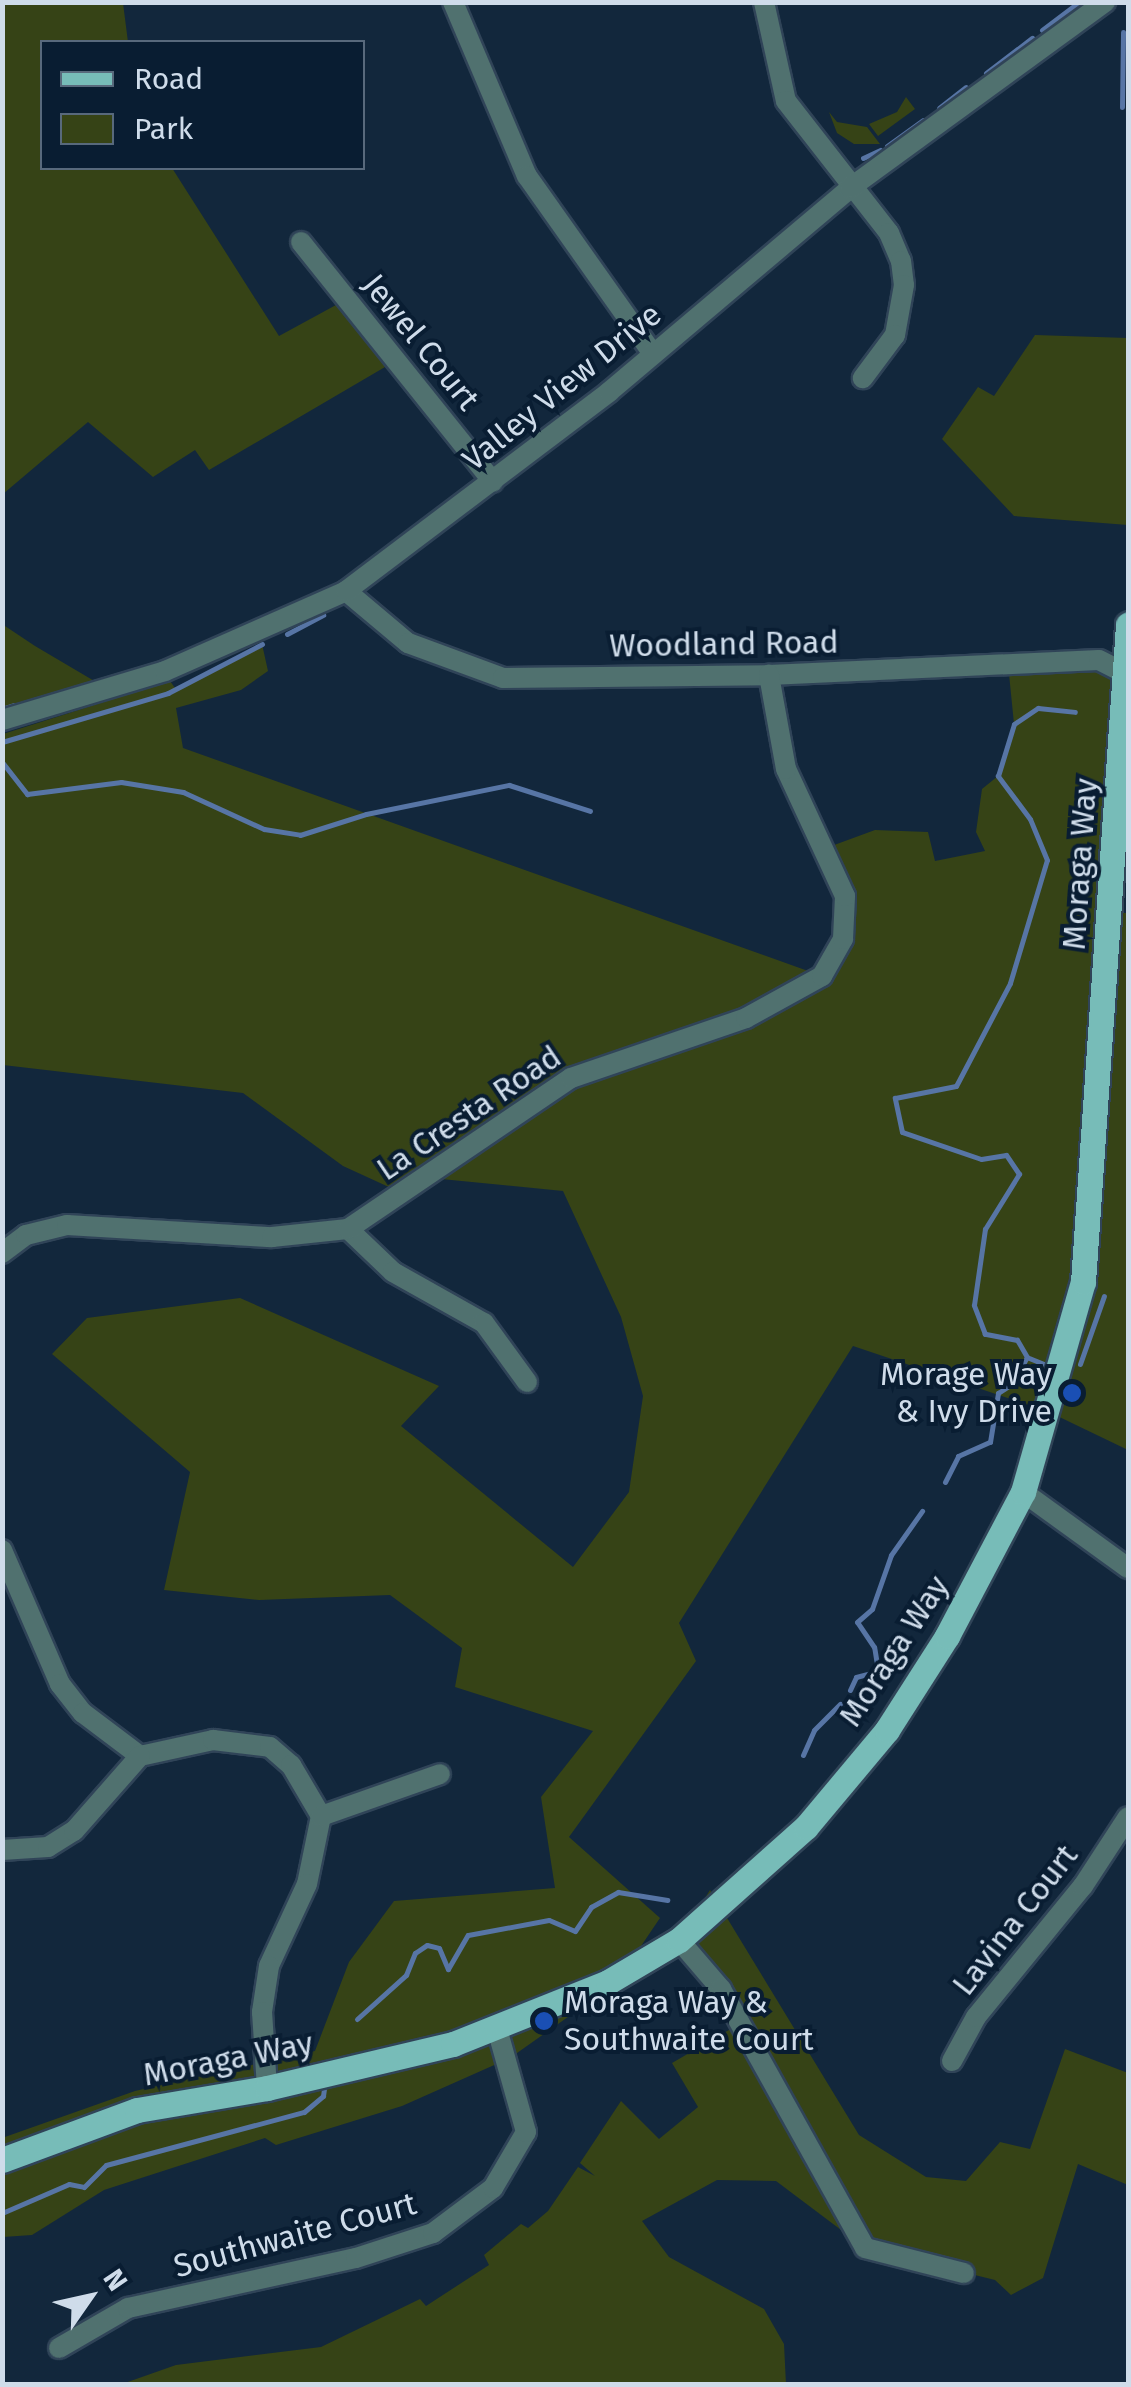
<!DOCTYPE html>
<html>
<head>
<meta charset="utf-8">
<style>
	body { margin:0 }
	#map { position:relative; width:1131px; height:2387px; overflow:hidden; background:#12273c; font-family:"Fira Sans",sans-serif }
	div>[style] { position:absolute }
	.green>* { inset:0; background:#364316 }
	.stream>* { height:5px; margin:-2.5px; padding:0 2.5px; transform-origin:2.5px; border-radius:2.5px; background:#5775a5 }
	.roads { filter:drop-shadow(2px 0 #304458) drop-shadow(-2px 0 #304458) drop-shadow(0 2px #304458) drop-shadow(0 -2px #304458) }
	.minor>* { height:20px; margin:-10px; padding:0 10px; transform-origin:10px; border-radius:10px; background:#50716f }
	.major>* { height:25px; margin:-12.5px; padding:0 12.5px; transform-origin:12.5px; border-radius:12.5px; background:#77bcb8 }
	.dots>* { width:28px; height:28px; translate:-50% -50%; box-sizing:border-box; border:5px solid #091d32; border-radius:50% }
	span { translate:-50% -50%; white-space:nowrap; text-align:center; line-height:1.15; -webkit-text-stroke:8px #091d32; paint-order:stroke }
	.street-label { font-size:32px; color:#cfdcea }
	.poi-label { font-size:32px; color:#cfdcea }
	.right { translate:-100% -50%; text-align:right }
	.left { translate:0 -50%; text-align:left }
	.frame { position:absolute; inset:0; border:5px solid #cfdcea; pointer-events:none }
	.legend { position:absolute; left:40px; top:40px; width:325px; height:130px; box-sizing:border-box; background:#091d32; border:2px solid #58697c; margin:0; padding:12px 18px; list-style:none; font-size:30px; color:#cfdcea }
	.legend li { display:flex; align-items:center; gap:20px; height:50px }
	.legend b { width:50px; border:2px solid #58697c }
	.north { position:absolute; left:40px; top:2247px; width:100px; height:100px; -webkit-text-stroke:8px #091d32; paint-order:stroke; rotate:56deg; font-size:28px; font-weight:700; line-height:40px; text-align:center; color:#cfdcea }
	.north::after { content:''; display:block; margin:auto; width:35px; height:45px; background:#cfdcea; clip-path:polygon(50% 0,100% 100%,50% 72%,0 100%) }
</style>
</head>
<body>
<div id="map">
	<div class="green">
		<div style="clip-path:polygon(3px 3px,123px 3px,128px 42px,42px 42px,42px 168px,172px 168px,279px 336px,347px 299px,397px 360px,209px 470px,195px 450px,153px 477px,88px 422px,3px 494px)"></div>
		<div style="clip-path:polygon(906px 97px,915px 109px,878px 136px,869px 124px,897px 112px)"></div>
		<div style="clip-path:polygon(829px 112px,837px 122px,867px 127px,880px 144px,854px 144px,837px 133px)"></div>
		<div style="clip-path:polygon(1035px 335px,1128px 338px,1128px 525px,1014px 516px,942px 439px,978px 387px,994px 396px)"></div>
		<div style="clip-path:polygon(2px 624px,35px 646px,96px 682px,3px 709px)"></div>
		<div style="clip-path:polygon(262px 644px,268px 671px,241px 690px,176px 708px,183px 748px,822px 976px,843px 939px,826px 848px,875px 830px,928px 832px,935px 861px,985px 851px,976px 832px,982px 789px,998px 776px,1014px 724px,1008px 664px,1099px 660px,1125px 674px,1110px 913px,1128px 913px,1128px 1450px,1049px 1412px,853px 1346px,679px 1623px,696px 1661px,569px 1837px,660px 1918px,616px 1983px,510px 2058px,402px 2106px,276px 2145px,265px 2138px,104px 2190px,32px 2235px,3px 2237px,2px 2138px,135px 2091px,315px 2051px,349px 1962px,394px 1901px,555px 1888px,541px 1797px,593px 1731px,455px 1687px,462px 1648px,390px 1595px,259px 1600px,164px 1590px,190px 1472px,52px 1354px,87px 1318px,240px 1298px,439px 1386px,401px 1426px,573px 1567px,629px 1492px,643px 1396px,621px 1317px,563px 1191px,431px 1178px,391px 1188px,343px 1166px,243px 1093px,3px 1065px,3px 734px,170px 681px,175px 688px)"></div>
		<div style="clip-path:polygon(710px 1890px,859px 2135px,926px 2177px,966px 2181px,1000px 2142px,1030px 2149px,1065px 2049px,1128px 2073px,1128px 2185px,1078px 2164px,1043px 2278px,1011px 2295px,995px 2280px,865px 2248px,776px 2181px,717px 2180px,642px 2221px,669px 2257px,764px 2309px,784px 2344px,786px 2384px,122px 2384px,176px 2365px,321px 2347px,420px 2299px,426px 2306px,489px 2265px,484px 2255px,521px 2224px,528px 2228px,548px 2211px,578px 2167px,595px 2176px,580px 2163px,621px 2101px,659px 2139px,698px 2107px,672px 2063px,741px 2023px,679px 1940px)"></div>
	</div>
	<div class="stream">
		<div style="left:1042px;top:30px;width:46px;rotate:-37.1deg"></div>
		<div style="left:986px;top:73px;width:58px;rotate:-37.3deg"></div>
		<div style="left:1122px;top:107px;width:75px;rotate:-89.2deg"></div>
		<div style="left:939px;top:108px;width:34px;rotate:-38deg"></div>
		<div style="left:887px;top:146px;width:44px;rotate:-35.8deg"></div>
		<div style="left:863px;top:158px;width:19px;rotate:-25deg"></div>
		<div style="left:287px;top:634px;width:41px;rotate:-27.8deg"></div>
		<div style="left:2px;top:709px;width:13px;rotate:-18deg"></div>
		<div style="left:2px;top:742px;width:173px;rotate:-16.4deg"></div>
		<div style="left:168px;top:693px;width:106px;rotate:-27.5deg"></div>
		<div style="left:2px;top:762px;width:41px;rotate:52deg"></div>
		<div style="left:27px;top:794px;width:95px;rotate:-7.3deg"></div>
		<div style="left:121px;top:782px;width:63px;rotate:9.2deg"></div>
		<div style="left:183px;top:792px;width:89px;rotate:24.6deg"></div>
		<div style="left:264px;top:829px;width:36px;rotate:9deg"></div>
		<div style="left:300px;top:835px;width:69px;rotate:-17.7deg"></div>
		<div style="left:366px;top:814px;width:146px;rotate:-11.5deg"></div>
		<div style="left:509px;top:785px;width:85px;rotate:17.8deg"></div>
		<div style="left:1029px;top:1358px;width:16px;rotate:22deg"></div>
		<div style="left:1080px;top:1364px;width:72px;rotate:-70.6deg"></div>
		<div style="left:945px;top:1482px;width:29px;rotate:-63deg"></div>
		<div style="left:958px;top:1456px;width:35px;rotate:-24deg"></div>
		<div style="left:990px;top:1442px;width:50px;rotate:-80.7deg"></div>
		<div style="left:998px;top:1393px;width:17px;rotate:-33deg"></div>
		<div style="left:1012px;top:1384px;width:31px;rotate:-61deg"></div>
		<div style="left:1027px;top:1357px;width:20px;rotate:-120deg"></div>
		<div style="left:1017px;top:1340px;width:33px;rotate:-169deg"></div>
		<div style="left:985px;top:1334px;width:31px;rotate:-111deg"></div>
		<div style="left:974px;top:1305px;width:77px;rotate:-81.8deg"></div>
		<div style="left:985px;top:1229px;width:65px;rotate:-58.3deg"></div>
		<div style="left:1019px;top:1174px;width:23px;rotate:-124deg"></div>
		<div style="left:1006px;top:1155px;width:25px;rotate:171deg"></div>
		<div style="left:981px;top:1159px;width:83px;rotate:-161.1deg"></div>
		<div style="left:902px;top:1132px;width:35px;rotate:-102deg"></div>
		<div style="left:895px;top:1098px;width:62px;rotate:-11.1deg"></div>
		<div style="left:956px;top:1086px;width:116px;rotate:-62.3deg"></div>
		<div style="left:1010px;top:983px;width:128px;rotate:-73.3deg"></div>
		<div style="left:1047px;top:860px;width:44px;rotate:-112.5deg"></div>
		<div style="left:1030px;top:819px;width:54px;rotate:-126.7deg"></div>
		<div style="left:998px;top:776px;width:54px;rotate:-72.9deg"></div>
		<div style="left:1014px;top:724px;width:29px;rotate:-34deg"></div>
		<div style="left:1038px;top:708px;width:37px;rotate:6deg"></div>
		<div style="left:850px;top:1690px;width:14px;rotate:-65deg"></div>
		<div style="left:856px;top:1677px;width:23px;rotate:-15deg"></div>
		<div style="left:878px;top:1671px;width:24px;rotate:-99deg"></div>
		<div style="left:874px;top:1647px;width:30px;rotate:-124deg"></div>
		<div style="left:857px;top:1622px;width:20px;rotate:-41deg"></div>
		<div style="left:872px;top:1609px;width:57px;rotate:-70.6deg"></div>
		<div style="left:891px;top:1555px;width:54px;rotate:-54.8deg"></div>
		<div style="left:803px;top:1755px;width:27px;rotate:-66deg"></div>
		<div style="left:814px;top:1730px;width:37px;rotate:-45deg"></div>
		<div style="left:357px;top:2019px;width:66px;rotate:-41.9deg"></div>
		<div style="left:406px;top:1975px;width:24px;rotate:-68deg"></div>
		<div style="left:415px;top:1953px;width:14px;rotate:-34deg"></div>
		<div style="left:427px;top:1945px;width:12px;rotate:14deg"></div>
		<div style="left:439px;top:1948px;width:23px;rotate:67deg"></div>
		<div style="left:448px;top:1969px;width:39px;rotate:-60deg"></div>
		<div style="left:468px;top:1935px;width:82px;rotate:-10.5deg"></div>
		<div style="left:549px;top:1920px;width:28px;rotate:23deg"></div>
		<div style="left:575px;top:1931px;width:29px;rotate:-56deg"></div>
		<div style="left:591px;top:1907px;width:31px;rotate:-29deg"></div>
		<div style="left:618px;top:1892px;width:50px;rotate:9.3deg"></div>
		<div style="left:2px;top:2213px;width:73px;rotate:-23.4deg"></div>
		<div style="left:69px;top:2184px;width:15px;rotate:11deg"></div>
		<div style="left:84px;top:2187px;width:31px;rotate:-45deg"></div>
		<div style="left:106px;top:2165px;width:205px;rotate:-15deg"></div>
		<div style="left:304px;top:2112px;width:25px;rotate:-40deg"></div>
		<div style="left:323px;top:2096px;width:15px;rotate:-82deg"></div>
		<div style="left:2px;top:2252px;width:35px;rotate:90deg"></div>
	</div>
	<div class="roads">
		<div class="minor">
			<div style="left:453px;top:2px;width:189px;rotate:67deg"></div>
			<div style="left:527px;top:176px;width:218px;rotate:54.7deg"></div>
			<div style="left:764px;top:2px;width:101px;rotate:77.5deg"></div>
			<div style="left:786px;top:101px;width:167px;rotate:52deg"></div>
			<div style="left:889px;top:233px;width:30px;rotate:67deg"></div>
			<div style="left:901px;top:261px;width:24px;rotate:83deg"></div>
			<div style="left:904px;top:285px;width:51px;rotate:100.2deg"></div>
			<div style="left:895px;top:335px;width:54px;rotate:126.7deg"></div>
			<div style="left:301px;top:242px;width:307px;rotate:51.3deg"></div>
			<div style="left:346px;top:591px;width:81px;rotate:40deg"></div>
			<div style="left:408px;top:643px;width:101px;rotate:20.2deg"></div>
			<div style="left:503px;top:678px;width:266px;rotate:-0.6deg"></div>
			<div style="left:769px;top:675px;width:330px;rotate:-2.6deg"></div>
			<div style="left:1099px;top:660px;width:33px;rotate:27deg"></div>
			<div style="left:2px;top:720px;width:170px;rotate:-16.7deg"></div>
			<div style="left:165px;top:671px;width:198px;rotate:-23.8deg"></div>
			<div style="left:346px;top:591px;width:330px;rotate:-37.1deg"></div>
			<div style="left:609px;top:392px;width:316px;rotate:-40.2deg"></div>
			<div style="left:850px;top:188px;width:316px;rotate:-36.1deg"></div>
			<div style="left:348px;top:1229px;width:62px;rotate:43.7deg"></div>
			<div style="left:393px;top:1272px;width:104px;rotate:29.3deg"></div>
			<div style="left:484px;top:1323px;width:73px;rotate:53.9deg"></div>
			<div style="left:2px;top:1253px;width:30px;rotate:-37deg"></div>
			<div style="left:26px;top:1235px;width:42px;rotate:-13.7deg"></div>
			<div style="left:67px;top:1225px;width:205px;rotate:3.4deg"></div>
			<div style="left:272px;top:1237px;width:76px;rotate:-6deg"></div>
			<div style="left:348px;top:1229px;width:269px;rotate:-34.1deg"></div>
			<div style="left:571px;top:1078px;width:185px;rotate:-18.9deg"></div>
			<div style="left:746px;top:1018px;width:87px;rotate:-28.9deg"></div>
			<div style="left:822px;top:976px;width:43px;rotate:-60.4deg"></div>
			<div style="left:843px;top:939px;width:43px;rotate:-87.3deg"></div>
			<div style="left:845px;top:896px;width:140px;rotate:-114.9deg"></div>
			<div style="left:786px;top:769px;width:96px;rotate:-100.3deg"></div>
			<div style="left:1023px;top:1492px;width:130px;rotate:35.9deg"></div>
			<div style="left:2px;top:1550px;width:146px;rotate:66.6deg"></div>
			<div style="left:60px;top:1684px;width:37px;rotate:52deg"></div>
			<div style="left:83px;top:1713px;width:71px;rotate:37deg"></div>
			<div style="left:140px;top:1756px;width:75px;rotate:-12.4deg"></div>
			<div style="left:213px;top:1740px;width:57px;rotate:7deg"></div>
			<div style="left:270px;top:1747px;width:28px;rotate:41deg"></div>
			<div style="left:291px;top:1765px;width:59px;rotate:59.5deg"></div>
			<div style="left:321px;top:1816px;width:69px;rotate:101.6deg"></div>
			<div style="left:307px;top:1884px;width:90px;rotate:114.9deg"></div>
			<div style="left:269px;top:1966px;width:47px;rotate:98.7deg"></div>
			<div style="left:262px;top:2012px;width:76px;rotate:86.2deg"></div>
			<div style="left:321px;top:1816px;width:126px;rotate:-19.4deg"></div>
			<div style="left:2px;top:1850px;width:46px;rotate:-3.7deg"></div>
			<div style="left:48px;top:1847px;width:31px;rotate:-32deg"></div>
			<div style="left:74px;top:1831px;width:100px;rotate:-48.7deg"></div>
			<div style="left:679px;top:1940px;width:65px;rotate:49.4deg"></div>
			<div style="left:721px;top:1989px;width:296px;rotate:60.9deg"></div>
			<div style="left:865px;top:2248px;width:102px;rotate:14.2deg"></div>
			<div style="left:952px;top:2061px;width:50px;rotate:-61.4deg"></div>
			<div style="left:976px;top:2017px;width:169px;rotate:-50.8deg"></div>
			<div style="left:1083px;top:1886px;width:82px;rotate:-56.9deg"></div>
			<div style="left:59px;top:2348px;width:80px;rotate:-30.1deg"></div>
			<div style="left:128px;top:2308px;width:233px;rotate:-12.4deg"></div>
			<div style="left:356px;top:2258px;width:81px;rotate:-18deg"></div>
			<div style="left:433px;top:2233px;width:75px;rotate:-36.9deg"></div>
			<div style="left:493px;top:2188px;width:65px;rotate:-59.5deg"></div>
			<div style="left:526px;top:2132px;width:107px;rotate:-105.7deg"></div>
		</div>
		<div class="major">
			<div style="left:2px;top:2160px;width:144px;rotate:-20.3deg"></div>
			<div style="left:137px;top:2110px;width:132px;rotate:-9.6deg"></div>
			<div style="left:267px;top:2088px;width:191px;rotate:-13.3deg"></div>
			<div style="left:453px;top:2044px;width:167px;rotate:-21.8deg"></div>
			<div style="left:608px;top:1982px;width:82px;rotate:-30.6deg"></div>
			<div style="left:679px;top:1940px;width:170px;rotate:-41.7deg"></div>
			<div style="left:806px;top:1827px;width:126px;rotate:-50.1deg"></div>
			<div style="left:887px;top:1730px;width:112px;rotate:-57.4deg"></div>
			<div style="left:947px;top:1636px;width:163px;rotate:-62.2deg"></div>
			<div style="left:1023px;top:1492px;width:218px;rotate:-74.1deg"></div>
			<div style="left:1083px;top:1282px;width:659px;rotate:-86.08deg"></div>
		</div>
	</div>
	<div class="dots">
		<div style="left:1072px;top:1393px;background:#1a4fb4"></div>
		<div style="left:544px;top:2021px;background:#1a4fb4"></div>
	</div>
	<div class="street-label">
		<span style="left:421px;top:342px;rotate:51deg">Jewel Court</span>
		<span style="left:562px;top:387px;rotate:-39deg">Valley View Drive</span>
		<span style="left:724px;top:644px;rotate:-1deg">Woodland Road</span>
		<span style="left:1080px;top:864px;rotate:-86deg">Moraga Way</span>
		<span style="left:469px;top:1113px;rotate:-34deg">La Cresta Road</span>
		<span style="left:894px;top:1651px;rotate:-57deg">Moraga Way</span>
		<span style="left:1015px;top:1920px;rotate:-52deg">Lavina Court</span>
		<span style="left:228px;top:2059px;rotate:-11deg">Moraga Way</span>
		<span style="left:295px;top:2235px;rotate:-15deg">Southwaite Court</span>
	</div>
	<div class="poi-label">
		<span class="right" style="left:1052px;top:1393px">Morage Way<br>&amp; Ivy Drive</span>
		<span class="left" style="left:564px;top:2021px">Moraga Way &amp;<br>Southwaite Court</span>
	</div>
	<div class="frame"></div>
	<ul class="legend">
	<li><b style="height:12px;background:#77bcb8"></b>Road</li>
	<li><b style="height:28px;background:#364316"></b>Park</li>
	</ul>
	<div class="north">N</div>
</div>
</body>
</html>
